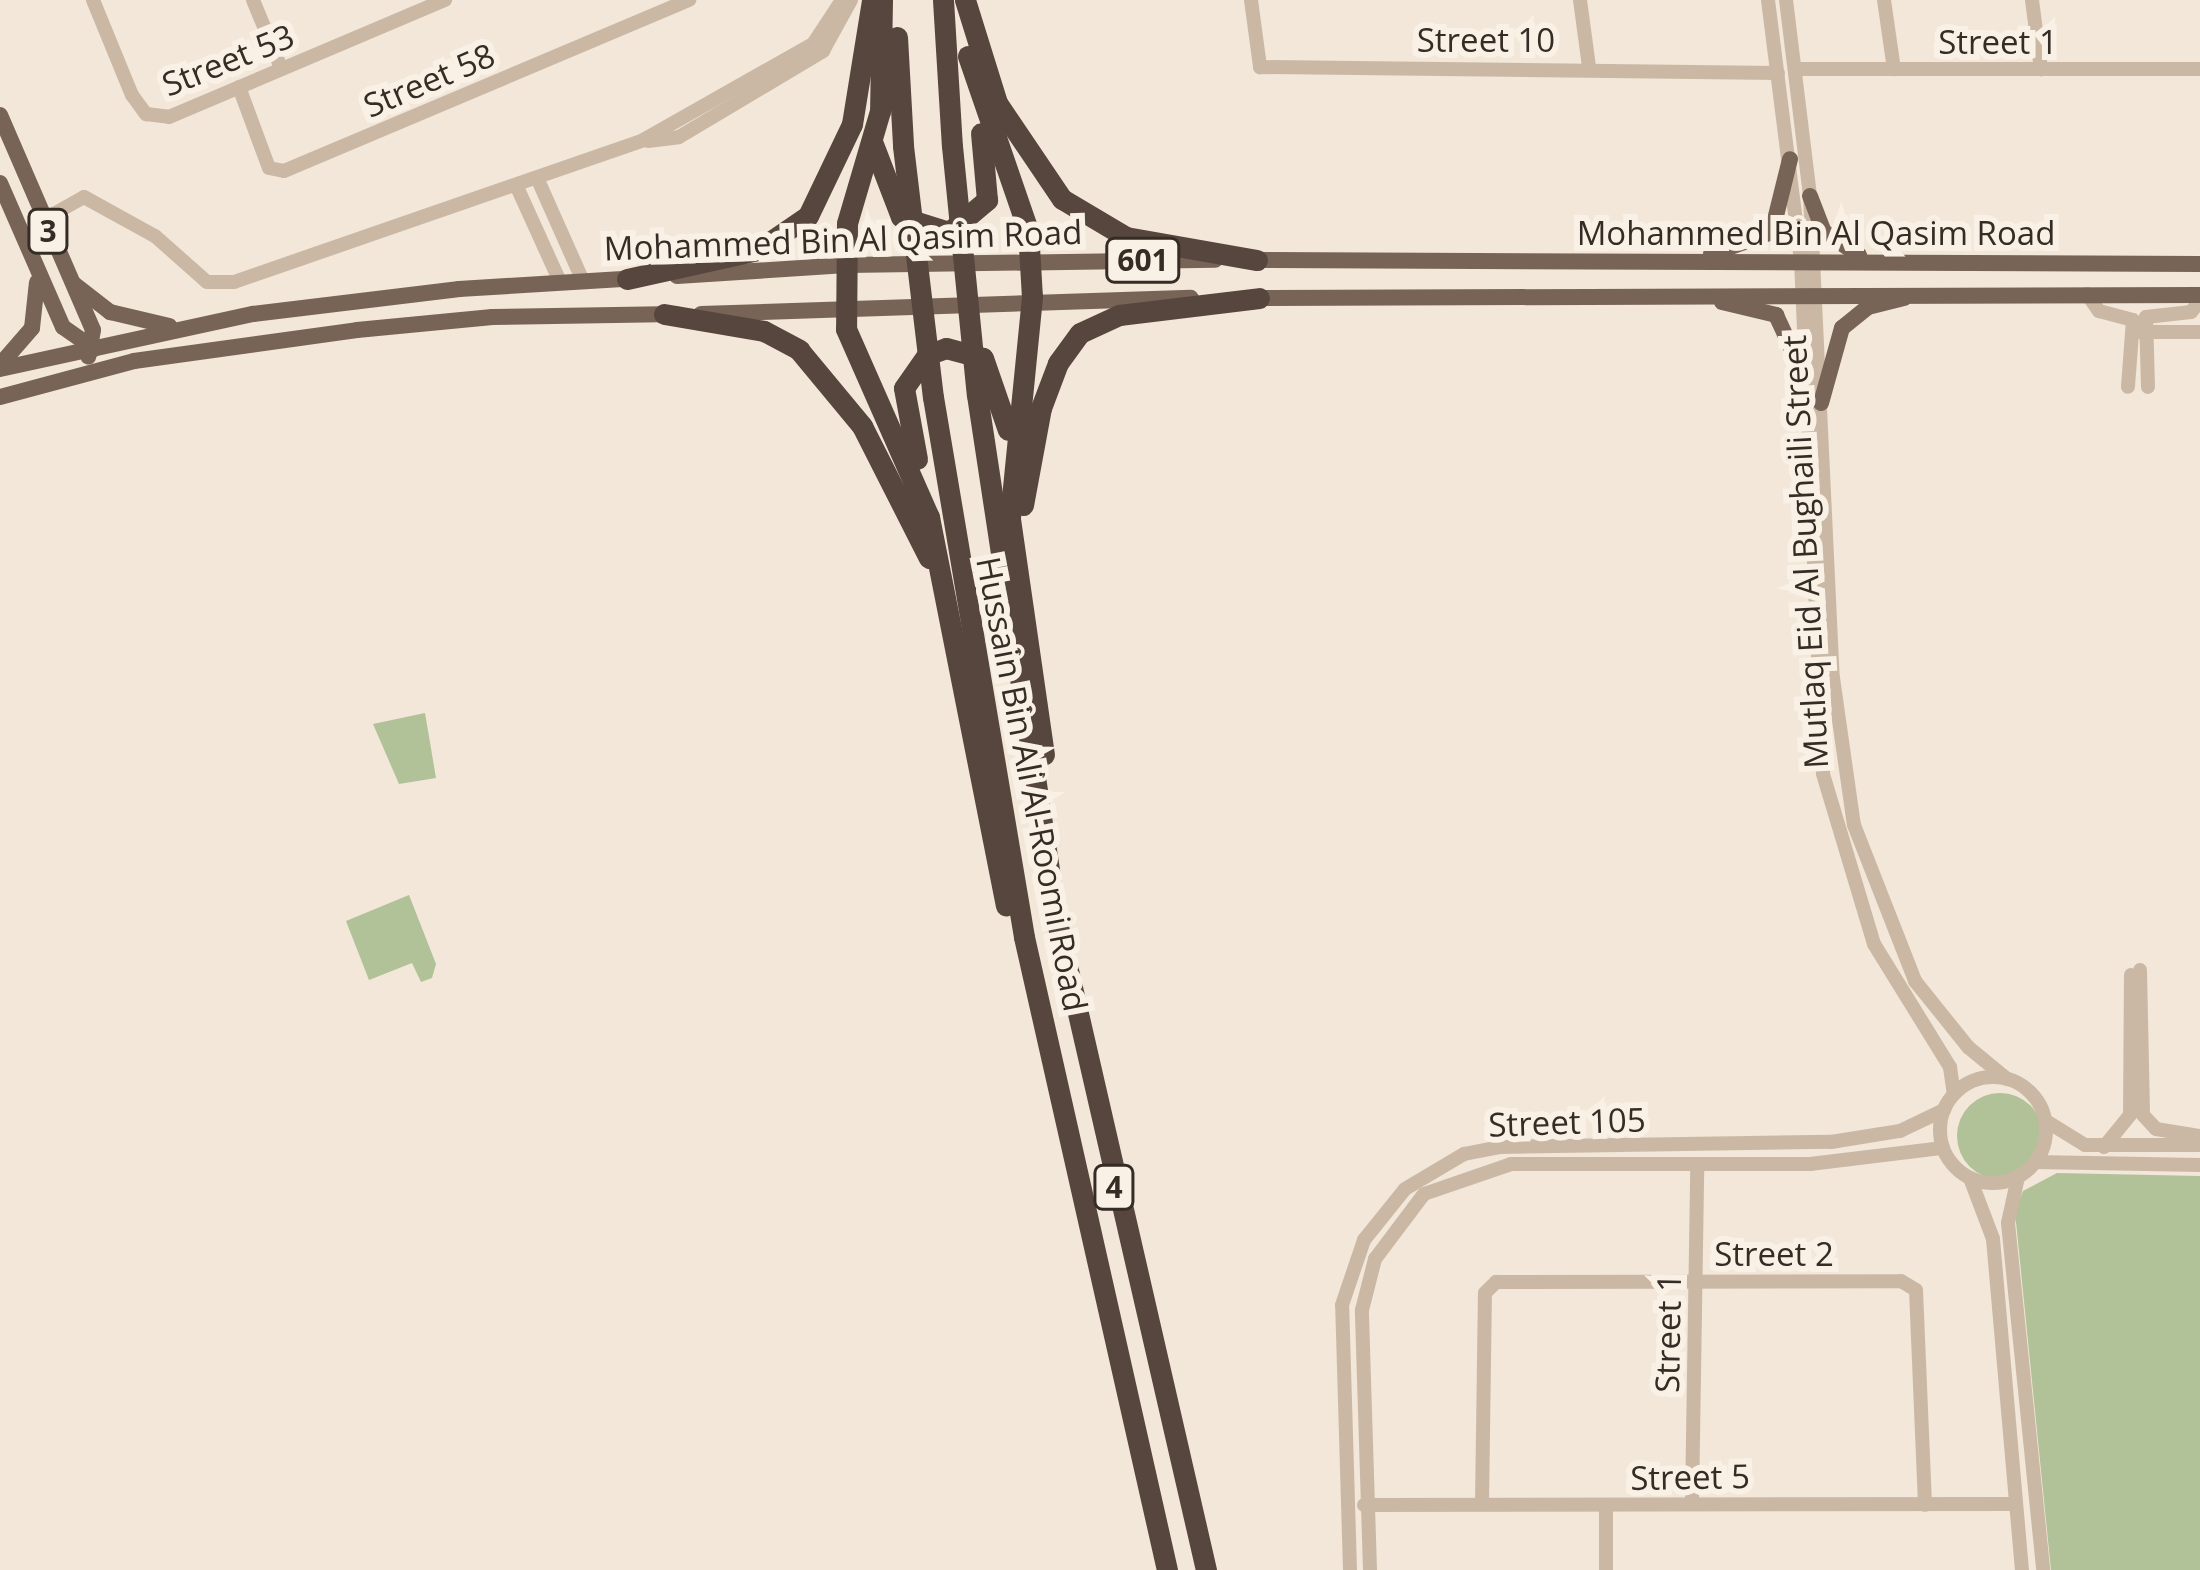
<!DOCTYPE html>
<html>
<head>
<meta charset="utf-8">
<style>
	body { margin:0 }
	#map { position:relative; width:2200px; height:1570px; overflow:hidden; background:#f2e7d8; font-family:"Open Sans",sans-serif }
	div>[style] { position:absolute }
	.green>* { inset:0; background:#b1c198 }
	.round { border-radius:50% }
	.minor>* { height:14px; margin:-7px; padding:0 7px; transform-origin:7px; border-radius:7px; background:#cab8a4 }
	.minor>.ring { margin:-7px; padding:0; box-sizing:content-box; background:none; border:14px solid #cab8a4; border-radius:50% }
	.major>* { height:16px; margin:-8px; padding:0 8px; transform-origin:8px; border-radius:8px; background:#776457 }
	.highway>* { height:21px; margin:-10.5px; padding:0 10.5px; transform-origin:10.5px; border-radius:10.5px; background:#56463d }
	.highway-bridge>* { height:21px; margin:-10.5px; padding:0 10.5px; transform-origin:10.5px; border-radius:10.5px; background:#56463d }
	span { translate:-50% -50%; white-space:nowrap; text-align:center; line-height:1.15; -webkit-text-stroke:12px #f9f1e5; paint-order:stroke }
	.shield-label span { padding:3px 9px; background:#f9f1e5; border:3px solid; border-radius:9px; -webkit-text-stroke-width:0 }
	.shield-label { font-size:30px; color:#352c26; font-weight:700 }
	.street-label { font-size:33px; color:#352c26 }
</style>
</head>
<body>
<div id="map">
	<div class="green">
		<div style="clip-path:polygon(425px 713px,436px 778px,399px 784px,373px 724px)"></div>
		<div style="clip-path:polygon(409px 895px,436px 964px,432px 978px,421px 982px,412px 963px,369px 980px,346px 921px)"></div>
		<div class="round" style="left:1957px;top:1093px;width:86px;height:86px"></div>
		<div style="clip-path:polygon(2057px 1173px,2200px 1176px,2200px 1570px,2051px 1570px,2015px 1212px,2023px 1191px)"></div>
	</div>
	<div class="minor">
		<div style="left:93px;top:0;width:103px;rotate:67.7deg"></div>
		<div style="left:132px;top:95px;width:24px;rotate:54deg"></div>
		<div style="left:146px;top:114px;width:23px;rotate:7deg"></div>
		<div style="left:169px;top:117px;width:300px;rotate:-23deg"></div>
		<div style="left:253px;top:0;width:74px;rotate:67.6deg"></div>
		<div style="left:1251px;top:0;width:68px;rotate:82.3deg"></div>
		<div style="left:1260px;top:67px;width:518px;rotate:0.66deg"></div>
		<div style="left:1580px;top:0;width:68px;rotate:82.3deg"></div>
		<div style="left:1768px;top:0;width:262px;rotate:82.8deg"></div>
		<div style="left:1801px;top:260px;width:514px;rotate:87.55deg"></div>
		<div style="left:1823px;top:774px;width:177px;rotate:73.3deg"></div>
		<div style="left:1874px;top:944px;width:145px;rotate:58.3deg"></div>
		<div style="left:1950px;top:1067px;width:27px;rotate:82deg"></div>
		<div style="left:1786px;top:0;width:197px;rotate:83deg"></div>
		<div style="left:1810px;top:196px;width:483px;rotate:87.3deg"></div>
		<div style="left:1833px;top:678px;width:148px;rotate:81.9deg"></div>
		<div style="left:1854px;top:825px;width:168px;rotate:68.6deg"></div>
		<div style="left:1915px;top:981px;width:85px;rotate:51.2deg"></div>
		<div style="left:1968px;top:1047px;width:50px;rotate:39.4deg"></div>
		<div style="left:1884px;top:0;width:70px;rotate:81.8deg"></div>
		<div style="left:2032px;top:0;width:70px;rotate:82.6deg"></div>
		<div style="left:1796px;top:69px;width:404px"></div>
		<div style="left:239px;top:87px;width:86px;rotate:69.7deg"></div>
		<div style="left:269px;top:168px;width:15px;rotate:11deg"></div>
		<div style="left:284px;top:171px;width:440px;rotate:-22.9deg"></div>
		<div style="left:648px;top:141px;width:31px;rotate:-7deg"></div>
		<div style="left:679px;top:137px;width:168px;rotate:-30.8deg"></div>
		<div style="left:823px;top:51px;width:58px;rotate:-61.2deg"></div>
		<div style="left:538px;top:180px;width:111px;rotate:66deg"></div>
		<div style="left:517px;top:187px;width:104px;rotate:65.6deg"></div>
		<div style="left:43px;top:220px;width:47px;rotate:-29.3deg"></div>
		<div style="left:84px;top:197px;width:81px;rotate:28.8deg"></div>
		<div style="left:155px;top:236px;width:69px;rotate:41.5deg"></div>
		<div style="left:207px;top:282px;width:27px"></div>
		<div style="left:234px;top:282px;width:433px;rotate:-19.1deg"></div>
		<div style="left:643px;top:140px;width:195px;rotate:-29.5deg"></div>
		<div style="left:813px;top:44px;width:53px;rotate:-56.6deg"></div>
		<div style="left:2087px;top:294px;width:21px;rotate:55deg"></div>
		<div style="left:2099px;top:311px;width:35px;rotate:15deg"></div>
		<div style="left:2133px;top:320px;width:67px;rotate:94.3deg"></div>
		<div style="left:2139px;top:332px;width:61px"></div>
		<div style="left:2148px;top:387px;width:70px;rotate:-91.6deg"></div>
		<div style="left:2146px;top:317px;width:45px;rotate:-6.3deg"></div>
		<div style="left:2191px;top:312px;width:14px;rotate:-51deg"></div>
		<div style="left:2140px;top:970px;width:145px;rotate:88.8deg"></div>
		<div style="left:2143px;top:1115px;width:19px;rotate:47deg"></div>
		<div style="left:2156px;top:1129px;width:45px;rotate:9deg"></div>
		<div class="ring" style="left:1940px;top:1077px;width:92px;height:92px"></div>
		<div style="left:2046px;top:1121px;width:46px;rotate:31.6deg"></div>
		<div style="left:2085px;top:1145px;width:115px"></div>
		<div style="left:2104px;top:1147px;width:41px;rotate:-50.9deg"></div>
		<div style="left:2130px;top:1115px;width:140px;rotate:-89.6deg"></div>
		<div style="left:2035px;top:1162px;width:165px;rotate:1deg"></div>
		<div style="left:2018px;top:1177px;width:47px;rotate:102.3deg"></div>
		<div style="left:2008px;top:1223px;width:349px;rotate:84.2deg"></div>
		<div style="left:1970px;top:1178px;width:65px;rotate:69.3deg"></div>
		<div style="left:1993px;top:1239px;width:332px;rotate:85deg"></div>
		<div style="left:1692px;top:1502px;width:337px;rotate:-89.1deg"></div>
		<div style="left:1482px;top:1504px;width:211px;rotate:-89.2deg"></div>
		<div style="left:1485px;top:1293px;width:16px;rotate:-45deg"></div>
		<div style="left:1496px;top:1282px;width:405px;rotate:-0.1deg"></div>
		<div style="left:1901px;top:1281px;width:17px;rotate:31deg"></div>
		<div style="left:1916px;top:1290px;width:215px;rotate:87.6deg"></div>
		<div style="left:1364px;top:1505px;width:652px;rotate:-0.09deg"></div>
		<div style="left:1606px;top:1505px;width:65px;rotate:90deg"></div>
		<div style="left:1350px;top:1570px;width:265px;rotate:-91.7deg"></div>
		<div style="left:1342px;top:1305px;width:69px;rotate:-71.3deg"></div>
		<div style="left:1364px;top:1240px;width:65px;rotate:-51.2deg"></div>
		<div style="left:1405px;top:1189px;width:69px;rotate:-30.7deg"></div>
		<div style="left:1464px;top:1154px;width:36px;rotate:-11deg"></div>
		<div style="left:1499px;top:1147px;width:332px;rotate:-0.9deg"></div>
		<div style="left:1831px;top:1142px;width:70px;rotate:-9.1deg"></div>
		<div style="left:1900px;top:1131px;width:49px;rotate:-25.5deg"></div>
		<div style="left:1370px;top:1570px;width:260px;rotate:-91.8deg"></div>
		<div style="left:1362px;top:1310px;width:53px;rotate:-75.7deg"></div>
		<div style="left:1375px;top:1259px;width:81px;rotate:-53deg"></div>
		<div style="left:1424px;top:1194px;width:92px;rotate:-19deg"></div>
		<div style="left:1511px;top:1164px;width:299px"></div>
		<div style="left:1810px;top:1164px;width:134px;rotate:-6.9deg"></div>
	</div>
	<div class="major">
		<div style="left:0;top:115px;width:234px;rotate:66.6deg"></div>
		<div style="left:93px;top:330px;width:27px;rotate:100deg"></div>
		<div style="left:0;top:183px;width:157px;rotate:66.4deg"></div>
		<div style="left:63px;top:327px;width:38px;rotate:35deg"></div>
		<div style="left:1810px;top:196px;width:39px;rotate:69deg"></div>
		<div style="left:1824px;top:232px;width:42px;rotate:33.3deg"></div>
		<div style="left:1711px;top:254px;width:65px;rotate:-19.8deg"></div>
		<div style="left:1772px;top:232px;width:75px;rotate:-76.1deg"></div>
		<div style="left:1247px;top:260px;width:953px;rotate:0.24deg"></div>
		<div style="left:677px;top:276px;width:170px;rotate:-3.7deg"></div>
		<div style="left:847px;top:265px;width:368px;rotate:-0.8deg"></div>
		<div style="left:74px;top:284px;width:46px;rotate:37.9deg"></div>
		<div style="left:110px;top:312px;width:61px;rotate:13.3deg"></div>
		<div style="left:1247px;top:298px;width:953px;rotate:-0.18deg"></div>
		<div style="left:1722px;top:302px;width:56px;rotate:13.5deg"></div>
		<div style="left:1776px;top:315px;width:62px;rotate:65.1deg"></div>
		<div style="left:701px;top:314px;width:490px;rotate:-1.9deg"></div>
		<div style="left:0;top:365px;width:49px;rotate:-49.1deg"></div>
		<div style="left:32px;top:328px;width:46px;rotate:-83.8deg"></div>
		<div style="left:0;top:369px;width:259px;rotate:-12.3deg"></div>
		<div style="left:253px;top:314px;width:208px;rotate:-6.9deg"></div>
		<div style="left:459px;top:289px;width:180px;rotate:-3.5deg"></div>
		<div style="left:0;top:397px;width:139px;rotate:-15deg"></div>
		<div style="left:134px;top:361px;width:225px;rotate:-7.9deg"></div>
		<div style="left:357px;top:330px;width:136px;rotate:-5.5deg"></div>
		<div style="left:492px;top:317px;width:184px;rotate:-0.9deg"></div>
		<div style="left:1821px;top:403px;width:78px;rotate:-74.4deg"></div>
		<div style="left:1842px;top:328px;width:33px;rotate:-39deg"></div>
		<div style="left:1868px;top:307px;width:37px;rotate:-14deg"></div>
	</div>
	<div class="highway">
		<div style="left:882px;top:0;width:111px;rotate:91deg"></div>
		<div style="left:880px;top:111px;width:117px;rotate:106.4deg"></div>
		<div style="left:847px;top:223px;width:106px;rotate:90.5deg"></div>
		<div style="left:846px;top:329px;width:206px;rotate:66.2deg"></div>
		<div style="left:929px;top:517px;width:396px;rotate:78.8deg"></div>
		<div style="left:943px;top:0;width:146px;rotate:86.5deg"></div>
		<div style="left:965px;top:0;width:108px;rotate:72.7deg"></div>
		<div style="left:997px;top:103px;width:116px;rotate:55.9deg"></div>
		<div style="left:1062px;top:199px;width:74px;rotate:30.7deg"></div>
		<div style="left:1126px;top:237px;width:133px;rotate:10deg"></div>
		<div style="left:897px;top:37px;width:109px;rotate:86.8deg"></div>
		<div style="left:968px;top:56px;width:184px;rotate:71deg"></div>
		<div style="left:1028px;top:230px;width:67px;rotate:86.6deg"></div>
		<div style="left:1032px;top:297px;width:223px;rotate:95.7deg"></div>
		<div style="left:1010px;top:519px;width:238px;rotate:81.8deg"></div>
		<div style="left:873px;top:144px;width:78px;rotate:69deg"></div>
		<div style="left:901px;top:217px;width:50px;rotate:17.4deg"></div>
		<div style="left:949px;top:232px;width:50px;rotate:-40.1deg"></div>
		<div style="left:987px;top:200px;width:67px;rotate:-95.1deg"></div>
		<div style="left:627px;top:279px;width:134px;rotate:-12.5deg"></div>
		<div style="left:758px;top:250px;width:60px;rotate:-34.2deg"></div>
		<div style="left:808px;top:216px;width:102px;rotate:-64.4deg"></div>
		<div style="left:852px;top:124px;width:125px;rotate:-80.8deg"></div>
		<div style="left:664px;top:314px;width:101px;rotate:9.6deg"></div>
		<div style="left:764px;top:331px;width:40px;rotate:28deg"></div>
		<div style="left:799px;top:350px;width:99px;rotate:50.3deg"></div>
		<div style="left:862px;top:426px;width:148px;rotate:63.1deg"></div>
		<div style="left:977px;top:395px;width:533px;rotate:81.37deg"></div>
		<div style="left:1057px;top:922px;width:665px;rotate:77.05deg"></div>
		<div style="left:933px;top:397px;width:548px;rotate:80.43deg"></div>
		<div style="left:1024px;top:937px;width:649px;rotate:77.27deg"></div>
		<div style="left:917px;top:459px;width:72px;rotate:-100.4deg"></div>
		<div style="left:904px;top:388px;width:40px;rotate:-55.1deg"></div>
		<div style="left:927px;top:355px;width:20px;rotate:-20deg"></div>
		<div style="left:946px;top:348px;width:38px;rotate:15deg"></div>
		<div style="left:983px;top:358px;width:76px;rotate:70.9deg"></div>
		<div style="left:1023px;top:505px;width:99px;rotate:-79.5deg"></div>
		<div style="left:1041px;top:408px;width:48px;rotate:-69.3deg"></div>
		<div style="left:1058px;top:363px;width:37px;rotate:-54deg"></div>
		<div style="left:1080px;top:333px;width:43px;rotate:-24.8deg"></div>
		<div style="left:1119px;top:315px;width:141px;rotate:-6.9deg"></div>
	</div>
	<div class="highway-bridge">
		<div style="left:903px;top:146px;width:253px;rotate:83.2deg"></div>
		<div style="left:952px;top:146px;width:250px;rotate:84.3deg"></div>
	</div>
	<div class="shield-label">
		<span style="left:48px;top:231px">3</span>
		<span style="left:1143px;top:260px">601</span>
		<span style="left:1114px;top:1187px">4</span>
	</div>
	<div class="street-label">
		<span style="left:1486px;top:40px">Street 10</span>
		<span style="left:1998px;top:42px">Street 1</span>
		<span style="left:228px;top:60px;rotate:-22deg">Street 53</span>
		<span style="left:429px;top:80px;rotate:-23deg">Street 58</span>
		<span style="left:1816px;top:233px">Mohammed Bin Al Qasim Road</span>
		<span style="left:843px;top:240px;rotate:-2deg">Mohammed Bin Al Qasim Road</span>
		<span style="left:1805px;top:552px;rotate:-93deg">Mutlaq Eid Al Bughaili Street</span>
		<span style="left:1032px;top:784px;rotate:79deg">Hussain Bin Ali Al-Roomi Road</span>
		<span style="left:1567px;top:1122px;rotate:-2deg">Street 105</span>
		<span style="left:1774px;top:1254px">Street 2</span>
		<span style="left:1668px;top:1333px;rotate:-89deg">Street 1</span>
		<span style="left:1690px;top:1477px;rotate:-1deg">Street 5</span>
	</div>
</div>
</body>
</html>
